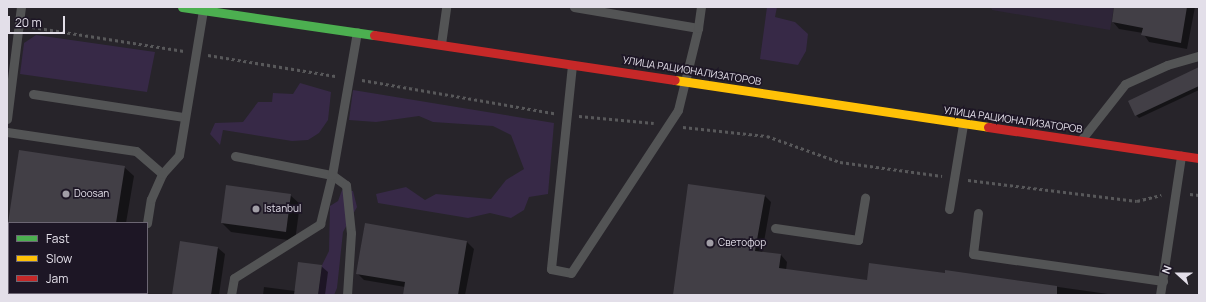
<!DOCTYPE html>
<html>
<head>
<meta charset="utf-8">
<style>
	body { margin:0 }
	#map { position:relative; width:1206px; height:302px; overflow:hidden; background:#27242a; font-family:Manrope,sans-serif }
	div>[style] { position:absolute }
	.built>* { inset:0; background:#2e2538 }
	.green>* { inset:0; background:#372947 }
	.shadow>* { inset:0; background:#0007 }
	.building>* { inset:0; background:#423f46 }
	.path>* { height:2.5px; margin-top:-1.25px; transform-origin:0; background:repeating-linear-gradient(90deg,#58585a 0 3px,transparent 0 6px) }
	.lane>* { height:9px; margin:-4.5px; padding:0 4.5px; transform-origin:4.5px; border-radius:4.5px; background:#535455 }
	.fast>* { height:9px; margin:-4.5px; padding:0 4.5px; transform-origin:4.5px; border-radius:4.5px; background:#4caf50 }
	.slow>* { height:9px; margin:-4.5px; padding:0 4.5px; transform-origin:4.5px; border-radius:4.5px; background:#ffc107 }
	.jam>* { height:9px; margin:-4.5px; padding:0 4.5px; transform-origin:4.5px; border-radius:4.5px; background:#c62828 }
	.dots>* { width:11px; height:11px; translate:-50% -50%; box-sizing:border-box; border:2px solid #1d1625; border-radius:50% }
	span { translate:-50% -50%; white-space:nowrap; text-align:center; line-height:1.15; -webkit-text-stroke:3.5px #1d1625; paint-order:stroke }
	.street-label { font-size:10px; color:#e3dfe9 }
	.poi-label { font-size:10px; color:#e3dfe9 }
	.left { translate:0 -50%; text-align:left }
	.frame { position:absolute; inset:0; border:8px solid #e3dfe9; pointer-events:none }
	.legend { position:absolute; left:8px; top:222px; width:140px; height:72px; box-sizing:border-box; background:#1d1625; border:1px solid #6c6673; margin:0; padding:5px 7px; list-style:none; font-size:12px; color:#e3dfe9 }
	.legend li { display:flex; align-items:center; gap:8px; height:20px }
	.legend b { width:20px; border:1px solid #6c6673 }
	.north { position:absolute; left:1158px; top:254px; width:40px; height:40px; -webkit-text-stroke:3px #1d1625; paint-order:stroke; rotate:291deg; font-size:11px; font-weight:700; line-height:16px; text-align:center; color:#e3dfe9 }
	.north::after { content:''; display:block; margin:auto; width:14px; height:18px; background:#e3dfe9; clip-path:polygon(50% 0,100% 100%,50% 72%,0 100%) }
	.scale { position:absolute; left:8px; top:16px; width:57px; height:18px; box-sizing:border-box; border:2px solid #e3dfe9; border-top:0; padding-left:5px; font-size:12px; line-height:14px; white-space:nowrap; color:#e3dfe9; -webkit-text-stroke:3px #1d1625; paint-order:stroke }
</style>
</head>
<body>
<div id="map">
	<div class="built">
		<div style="clip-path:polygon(991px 7px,1114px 7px,1110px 30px,992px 10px)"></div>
	</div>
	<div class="green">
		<div style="clip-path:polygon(767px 7px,777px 7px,775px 17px,795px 22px,808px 34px,806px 51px,798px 65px,760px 59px)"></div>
		<div style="clip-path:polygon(36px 35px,155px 52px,147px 92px,20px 74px,24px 43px)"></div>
		<div style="clip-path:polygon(300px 83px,331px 92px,328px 120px,319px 133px,308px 140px,292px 141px,223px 130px,220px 145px,210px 134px,215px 123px,243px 122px,258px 102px,272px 102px,273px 93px,293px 94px)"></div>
		<div style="clip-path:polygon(353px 90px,554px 123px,548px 194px,529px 197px,524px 210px,511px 218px,490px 213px,468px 218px,378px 203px,376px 194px,406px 187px,425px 200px,436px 194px,491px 199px,506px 180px,524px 169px,511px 135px,493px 126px,433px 122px,419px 116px,376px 122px,349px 120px)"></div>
		<div style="clip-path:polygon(342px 190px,353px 191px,357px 207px,343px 232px,337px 288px,334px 295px,318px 295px,322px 265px,329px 251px,330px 206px,338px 201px)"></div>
	</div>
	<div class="shadow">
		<div style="clip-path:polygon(1115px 7px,1195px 7px,1187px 49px,1149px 42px,1143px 33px,1119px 29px,1113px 22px)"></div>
		<div style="clip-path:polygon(1199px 68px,1199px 90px,1139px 118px,1136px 115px)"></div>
		<div style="clip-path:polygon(20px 151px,124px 167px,134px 176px,126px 223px,9px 223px,9px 293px,116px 293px,115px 295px,7px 295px,7px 235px)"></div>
		<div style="clip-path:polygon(290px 195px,300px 204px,295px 241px,231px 232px,222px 223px)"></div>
		<div style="clip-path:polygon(765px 196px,771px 202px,762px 253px,781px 255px,787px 262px,786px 270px,867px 281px,946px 275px,946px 271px,1115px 295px,674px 295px)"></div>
		<div style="clip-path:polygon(366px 224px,467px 242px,474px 249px,465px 295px,404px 295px,405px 287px,364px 280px,357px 273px)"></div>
		<div style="clip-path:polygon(218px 248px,225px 254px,219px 295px,173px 295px)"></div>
		<div style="clip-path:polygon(321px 266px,328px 272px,325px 295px,263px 295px,264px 287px,295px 291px)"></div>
	</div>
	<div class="building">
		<div style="clip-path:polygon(1114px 7px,1187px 7px,1181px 43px,1141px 35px,1143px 28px,1112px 22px)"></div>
		<div style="clip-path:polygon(1199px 67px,1199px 86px,1135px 116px,1128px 101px)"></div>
		<div style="clip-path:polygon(19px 150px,125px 166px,116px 223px,8px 223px)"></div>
		<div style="clip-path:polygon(688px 184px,765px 195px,755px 251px,781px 254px,779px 268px,867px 280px,869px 263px,945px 273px,945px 270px,1057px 286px,1057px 295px,673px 295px)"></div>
		<div style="clip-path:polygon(226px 185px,291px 194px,286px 232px,221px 223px)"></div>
		<div style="clip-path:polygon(365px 223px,467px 241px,458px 295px,403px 295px,405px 282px,356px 274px)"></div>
		<div style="clip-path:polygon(180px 241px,218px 247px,211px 295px,172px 295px)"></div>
		<div style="clip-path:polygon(298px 262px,322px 265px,318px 295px,294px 295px)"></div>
	</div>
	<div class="path">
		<div style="left:32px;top:27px;width:154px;rotate:9deg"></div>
		<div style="left:208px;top:55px;width:129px;rotate:9.4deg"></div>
		<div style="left:362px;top:80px;width:195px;rotate:9.8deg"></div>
		<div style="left:579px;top:116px;width:75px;rotate:5.3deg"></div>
		<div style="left:683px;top:127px;width:84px;rotate:6.1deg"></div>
		<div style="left:767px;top:136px;width:77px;rotate:19.6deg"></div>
		<div style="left:840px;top:162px;width:103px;rotate:7.8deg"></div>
		<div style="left:968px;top:180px;width:170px;rotate:7.1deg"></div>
		<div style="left:1137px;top:201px;width:25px;rotate:-14deg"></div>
		<div style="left:1190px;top:194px;width:9px;rotate:6deg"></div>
	</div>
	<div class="lane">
		<div style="left:574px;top:7px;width:126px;rotate:9.6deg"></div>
		<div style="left:441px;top:44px;width:37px;rotate:-82deg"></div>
		<div style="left:572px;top:65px;width:205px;rotate:95.9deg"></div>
		<div style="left:551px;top:269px;width:20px;rotate:11deg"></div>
		<div style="left:571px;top:273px;width:195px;rotate:-56.7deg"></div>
		<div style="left:678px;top:110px;width:84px;rotate:-76.3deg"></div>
		<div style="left:698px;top:28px;width:21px;rotate:-82deg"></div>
		<div style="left:33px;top:94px;width:153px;rotate:8.7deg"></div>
		<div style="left:7px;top:119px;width:113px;rotate:-82.9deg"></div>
		<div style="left:7px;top:132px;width:130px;rotate:8.4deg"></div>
		<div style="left:136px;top:151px;width:35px;rotate:41deg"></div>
		<div style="left:1081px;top:140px;width:71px;rotate:-51.8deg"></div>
		<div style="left:1125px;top:84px;width:46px;rotate:-24.3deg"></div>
		<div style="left:1167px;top:65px;width:33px;rotate:-16deg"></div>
		<div style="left:235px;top:156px;width:99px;rotate:11.1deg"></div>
		<div style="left:332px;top:175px;width:17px;rotate:36deg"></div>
		<div style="left:346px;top:185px;width:48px;rotate:84.1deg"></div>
		<div style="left:351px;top:233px;width:62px;rotate:93.7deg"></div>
		<div style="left:949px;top:209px;width:86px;rotate:-80.6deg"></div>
		<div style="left:978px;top:213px;width:41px;rotate:97deg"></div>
		<div style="left:973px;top:254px;width:192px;rotate:8.1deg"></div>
		<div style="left:147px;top:223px;width:24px;rotate:-81deg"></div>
		<div style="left:151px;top:199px;width:27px;rotate:-66deg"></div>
		<div style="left:162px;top:174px;width:25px;rotate:-48deg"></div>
		<div style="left:179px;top:155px;width:147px;rotate:-80.6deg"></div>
		<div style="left:775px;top:228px;width:84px;rotate:8.2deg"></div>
		<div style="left:858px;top:240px;width:43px;rotate:-80.5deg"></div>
		<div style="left:136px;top:295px;width:2px;rotate:-90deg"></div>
		<div style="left:231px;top:295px;width:17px;rotate:-80deg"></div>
		<div style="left:234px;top:278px;width:102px;rotate:-32.1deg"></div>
		<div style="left:320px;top:224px;width:50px;rotate:-76.2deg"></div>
		<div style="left:332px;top:175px;width:145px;rotate:-80.1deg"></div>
		<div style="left:1160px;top:295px;width:141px;rotate:-81.4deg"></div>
	</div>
	<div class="fast">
		<div style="left:182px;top:7px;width:194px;rotate:8.3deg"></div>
	</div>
	<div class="slow">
		<div style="left:675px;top:80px;width:317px;rotate:8.5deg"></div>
	</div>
	<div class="jam">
		<div style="left:374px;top:35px;width:304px;rotate:8.5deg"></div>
		<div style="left:988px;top:127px;width:213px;rotate:8.4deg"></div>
	</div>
	<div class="dots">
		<div style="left:66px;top:194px;background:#a19ea6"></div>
		<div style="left:256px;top:209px;background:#a19ea6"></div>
		<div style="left:710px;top:243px;background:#a19ea6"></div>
	</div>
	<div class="street-label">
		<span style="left:692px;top:71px;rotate:9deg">УЛИЦА РАЦИОНАЛИЗАТОРОВ</span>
		<span style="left:1013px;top:120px;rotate:8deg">УЛИЦА РАЦИОНАЛИЗАТОРОВ</span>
	</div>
	<div class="poi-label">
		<span class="left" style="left:74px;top:194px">Doosan</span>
		<span class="left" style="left:264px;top:209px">Istanbul</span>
		<span class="left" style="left:718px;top:243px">Светофор</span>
	</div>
	<div class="frame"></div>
	<ul class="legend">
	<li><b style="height:5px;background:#4caf50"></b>Fast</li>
	<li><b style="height:5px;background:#ffc107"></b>Slow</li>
	<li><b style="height:5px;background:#c62828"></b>Jam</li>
	</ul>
	<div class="north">N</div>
	<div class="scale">20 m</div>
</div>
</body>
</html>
